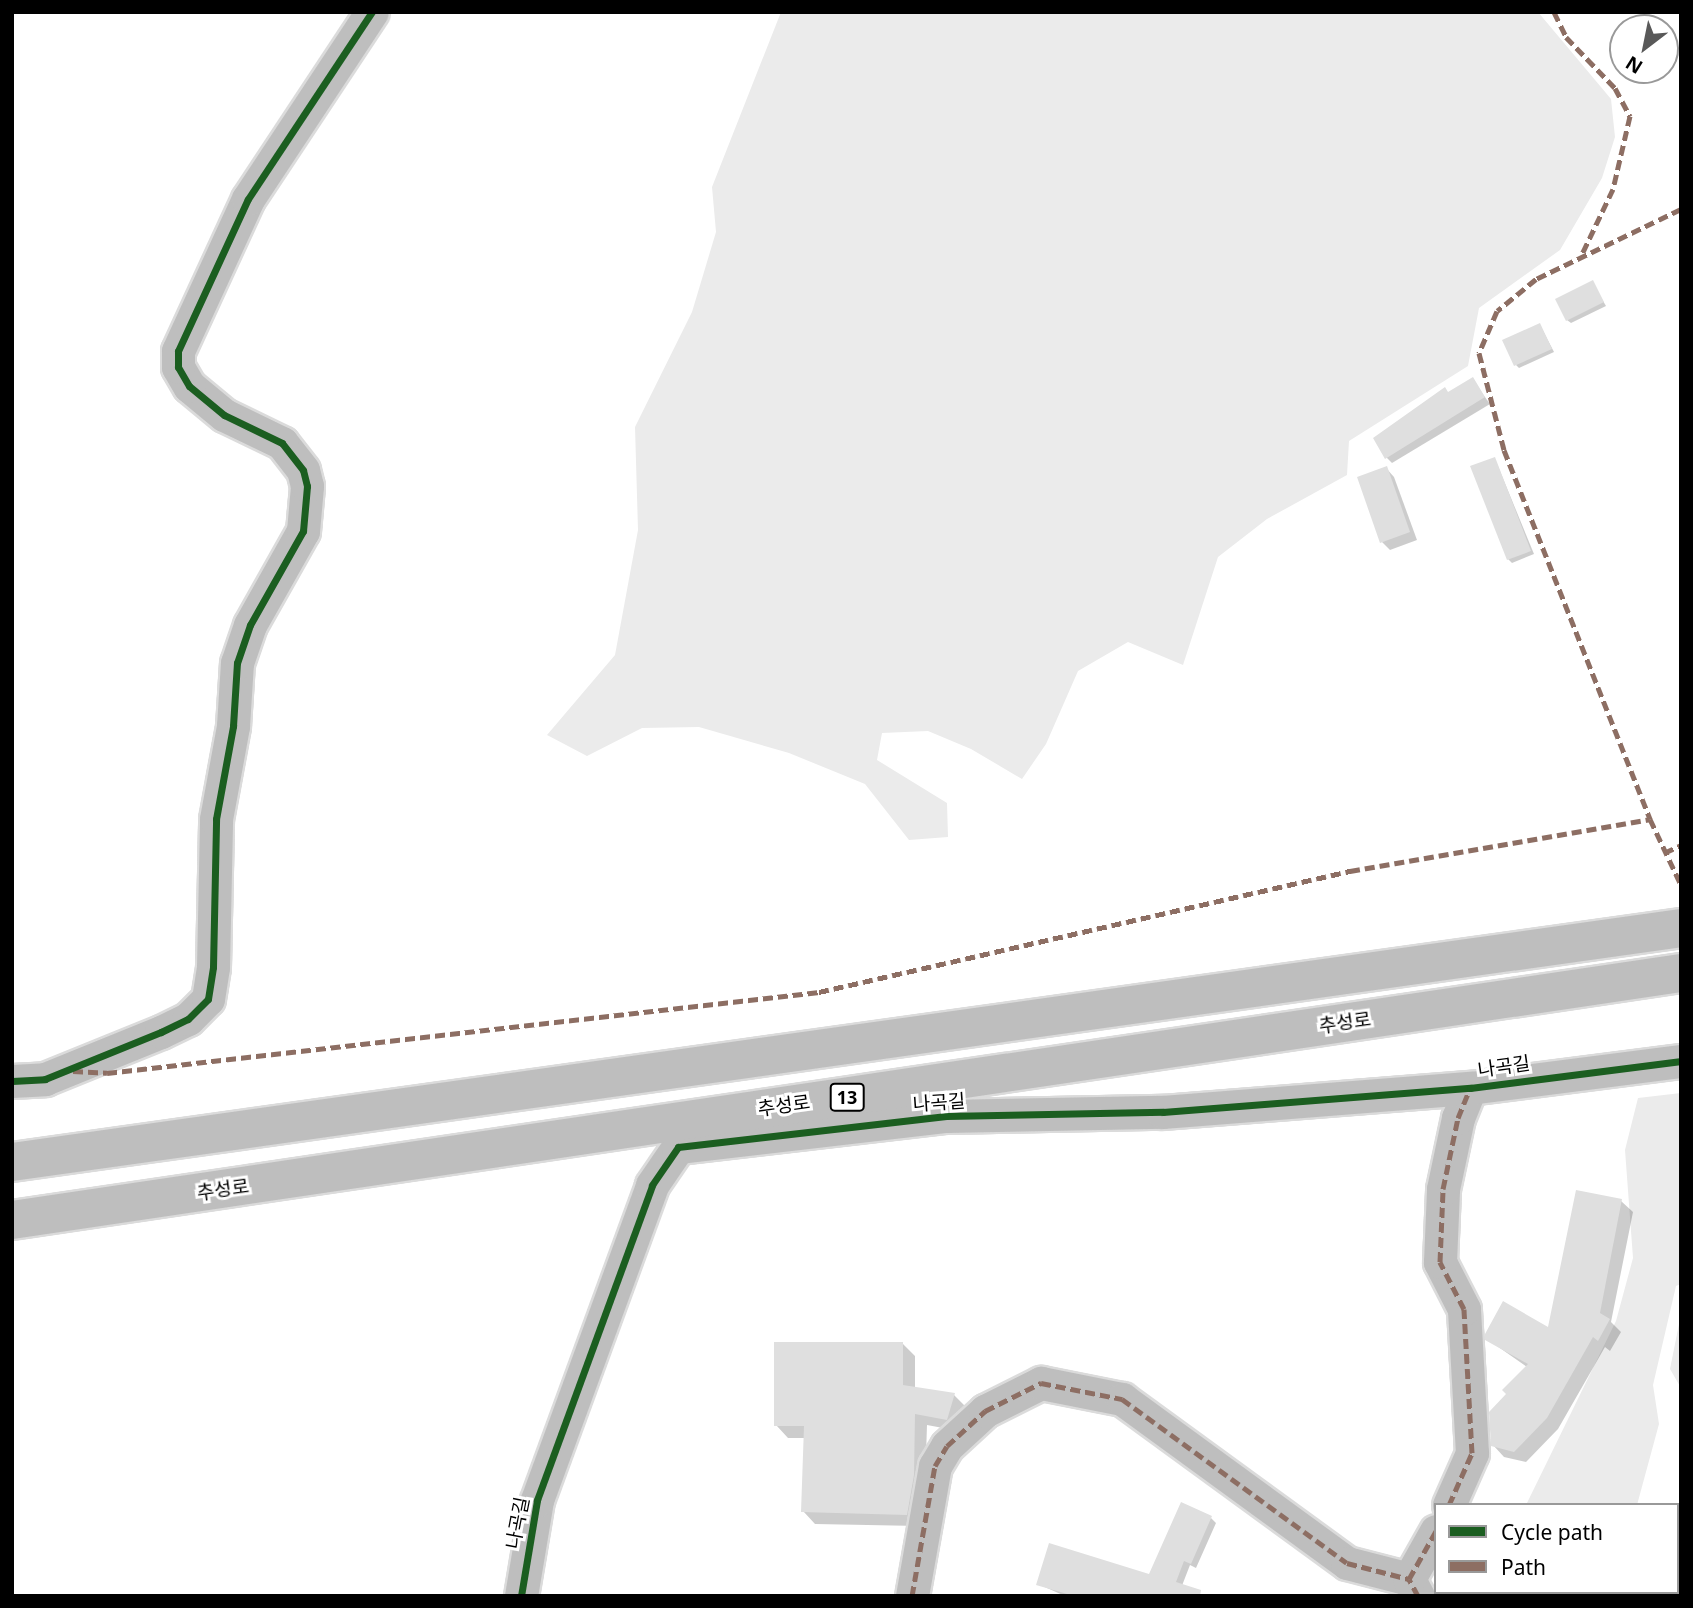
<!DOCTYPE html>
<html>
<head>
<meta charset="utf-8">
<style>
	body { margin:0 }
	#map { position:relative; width:1693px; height:1608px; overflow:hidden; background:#fff; font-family:"Noto Sans","Noto Sans KR",sans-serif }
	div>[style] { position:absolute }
	.green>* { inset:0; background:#ebebeb }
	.shadow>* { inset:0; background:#0003 }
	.building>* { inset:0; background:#dfdfdf }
	.roads { filter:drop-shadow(2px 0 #dbdbdb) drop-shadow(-2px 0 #dbdbdb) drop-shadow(0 2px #dbdbdb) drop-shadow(0 -2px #dbdbdb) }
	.street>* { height:33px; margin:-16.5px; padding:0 16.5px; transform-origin:16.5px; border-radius:16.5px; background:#bebebe }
	.primary>* { height:38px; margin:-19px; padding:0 19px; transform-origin:19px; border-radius:19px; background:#bebebe }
	.quiet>* { height:5px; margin-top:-2.5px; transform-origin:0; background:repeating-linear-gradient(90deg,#8d6e63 0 10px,transparent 0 15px) }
	.cycleway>* { height:7px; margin:-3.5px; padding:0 3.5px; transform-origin:3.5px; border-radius:3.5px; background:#1b5e20 }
	span { translate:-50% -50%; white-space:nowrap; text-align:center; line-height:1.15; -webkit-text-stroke:6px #fff; paint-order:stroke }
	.shield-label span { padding:2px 5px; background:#fff; border:2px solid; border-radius:5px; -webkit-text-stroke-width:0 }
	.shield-label { font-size:18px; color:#000; font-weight:700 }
	.street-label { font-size:19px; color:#000 }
	.frame { position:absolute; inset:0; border:14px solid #000; pointer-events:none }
	.legend { position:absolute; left:1434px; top:1503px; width:245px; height:91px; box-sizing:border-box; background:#fff; border:2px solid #999; margin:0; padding:9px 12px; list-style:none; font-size:21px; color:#000 }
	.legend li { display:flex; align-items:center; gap:14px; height:35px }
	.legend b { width:35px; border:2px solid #999 }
	.north { position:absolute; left:1609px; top:14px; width:70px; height:70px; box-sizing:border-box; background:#fff; border:2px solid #999; border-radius:50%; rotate:212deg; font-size:19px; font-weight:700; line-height:28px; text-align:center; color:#000 }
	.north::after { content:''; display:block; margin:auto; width:24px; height:32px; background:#595959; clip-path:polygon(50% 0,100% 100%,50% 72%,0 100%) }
</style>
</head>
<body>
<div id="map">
	<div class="green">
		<div style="clip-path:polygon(781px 12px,1538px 12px,1611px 99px,1615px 137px,1602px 178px,1560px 250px,1479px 308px,1468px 366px,1349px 441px,1347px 475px,1267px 519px,1218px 557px,1183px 665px,1128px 642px,1078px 671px,1046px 744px,1022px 779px,971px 749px,928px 731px,882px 733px,877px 760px,947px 803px,948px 837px,909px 840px,865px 784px,789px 753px,699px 727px,642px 728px,587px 756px,547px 735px,615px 655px,638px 530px,635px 427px,692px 312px,716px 232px,712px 187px)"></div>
		<div style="clip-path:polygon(1681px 1093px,1681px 1284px,1676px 1286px,1653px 1385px,1659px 1424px,1637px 1505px,1526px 1505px,1616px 1321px,1633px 1258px,1625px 1150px,1638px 1098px)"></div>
		<div style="clip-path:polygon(1681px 1314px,1681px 1388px,1670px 1369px)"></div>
		<div style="clip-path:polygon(1525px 1592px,1644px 1592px,1524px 1596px)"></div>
	</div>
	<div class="shadow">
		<div style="clip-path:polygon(1592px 282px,1606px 306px,1571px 323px,1567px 320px)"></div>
		<div style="clip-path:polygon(1540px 325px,1554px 352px,1519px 368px,1516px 365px)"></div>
		<div style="clip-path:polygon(1472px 379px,1490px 404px,1392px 463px,1386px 457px,1449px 394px)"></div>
		<div style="clip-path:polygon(1495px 459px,1534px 554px,1512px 563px,1508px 559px)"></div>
		<div style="clip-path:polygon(1386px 468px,1394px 477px,1417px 540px,1390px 550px,1382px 542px)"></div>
		<div style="clip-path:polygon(1621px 1201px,1633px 1212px,1611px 1322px,1621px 1332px,1610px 1351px,1605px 1347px,1558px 1429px,1526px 1462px,1504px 1457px,1493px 1445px,1509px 1395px,1527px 1367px,1487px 1339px,1550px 1330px)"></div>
		<div style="clip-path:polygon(903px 1344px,915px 1356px,915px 1388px,954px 1395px,966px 1407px,959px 1431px,927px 1425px,925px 1488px,919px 1526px,815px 1524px,803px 1511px,805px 1438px,788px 1438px,776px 1425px)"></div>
		<div style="clip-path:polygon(1211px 1518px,1216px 1523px,1196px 1568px,1190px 1565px,1178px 1596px,1065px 1596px,1038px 1584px,1150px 1576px)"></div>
		<div style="clip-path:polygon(1447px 1592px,1500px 1592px,1447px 1596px)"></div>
	</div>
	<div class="building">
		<div style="clip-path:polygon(1593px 280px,1604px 302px,1566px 321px,1555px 299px)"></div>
		<div style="clip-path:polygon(1540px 323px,1552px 349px,1514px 366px,1502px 340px)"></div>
		<div style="clip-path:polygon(1473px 377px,1485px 397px,1385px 459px,1373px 438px,1445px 387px,1448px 392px)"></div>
		<div style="clip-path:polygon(1495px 457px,1531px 551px,1507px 560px,1470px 466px)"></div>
		<div style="clip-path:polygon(1387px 466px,1410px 532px,1380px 543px,1357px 477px)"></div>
		<div style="clip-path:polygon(1576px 1190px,1622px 1199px,1600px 1313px,1610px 1319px,1598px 1341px,1593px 1337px,1547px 1418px,1514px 1452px,1491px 1446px,1489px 1412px,1506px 1394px,1502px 1390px,1528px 1364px,1485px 1340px,1485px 1334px,1503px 1301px,1548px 1327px)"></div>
		<div style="clip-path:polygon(774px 1342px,903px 1342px,903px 1385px,955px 1393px,947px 1420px,915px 1414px,914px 1475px,907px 1515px,801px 1512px,804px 1426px,774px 1426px)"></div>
		<div style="clip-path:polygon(1181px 1502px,1212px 1516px,1191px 1564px,1184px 1561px,1176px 1582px,1201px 1590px,1200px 1596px,1074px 1596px,1036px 1585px,1049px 1543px,1149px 1574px)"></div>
	</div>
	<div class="roads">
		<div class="street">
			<div style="left:12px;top:1081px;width:33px;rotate:-3deg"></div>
			<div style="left:45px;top:1079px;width:125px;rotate:-22.1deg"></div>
			<div style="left:161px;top:1032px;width:30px;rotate:-26deg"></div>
			<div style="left:188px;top:1019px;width:28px;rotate:-45deg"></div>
			<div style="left:208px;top:999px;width:32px;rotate:-81deg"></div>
			<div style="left:213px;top:967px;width:148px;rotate:-88.8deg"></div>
			<div style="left:216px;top:819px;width:95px;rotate:-79.6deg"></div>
			<div style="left:233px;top:726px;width:63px;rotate:-86.4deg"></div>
			<div style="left:237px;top:663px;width:40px;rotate:-71.1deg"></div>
			<div style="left:250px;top:625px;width:108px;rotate:-60.6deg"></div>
			<div style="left:303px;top:531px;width:45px;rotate:-84.9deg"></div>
			<div style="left:307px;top:486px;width:16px;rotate:-104deg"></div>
			<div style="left:303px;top:470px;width:34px;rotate:-128deg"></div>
			<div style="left:282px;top:443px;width:64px;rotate:-154.2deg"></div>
			<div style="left:224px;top:415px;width:45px;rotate:-140.4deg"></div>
			<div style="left:189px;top:386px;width:22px;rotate:-120deg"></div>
			<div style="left:178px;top:367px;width:16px;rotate:-90deg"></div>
			<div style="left:178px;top:351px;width:167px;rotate:-65.3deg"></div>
			<div style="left:248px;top:199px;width:224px;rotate:-56.5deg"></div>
			<div style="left:1449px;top:1505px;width:57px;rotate:-66.1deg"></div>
			<div style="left:1472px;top:1453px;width:144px;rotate:-93.2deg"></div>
			<div style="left:1464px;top:1309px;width:53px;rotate:-117.1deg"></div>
			<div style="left:1440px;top:1262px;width:73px;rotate:-87.6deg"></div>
			<div style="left:1443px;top:1189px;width:73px;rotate:-78.1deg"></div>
			<div style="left:1458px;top:1118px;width:32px;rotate:-68deg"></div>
			<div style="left:521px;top:1596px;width:97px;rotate:-80.5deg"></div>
			<div style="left:537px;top:1500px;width:335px;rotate:-69.9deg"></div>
			<div style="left:652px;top:1185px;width:46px;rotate:-55.6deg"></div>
			<div style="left:678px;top:1147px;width:270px;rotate:-6.6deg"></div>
			<div style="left:946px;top:1116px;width:217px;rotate:-1.1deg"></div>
			<div style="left:1163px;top:1112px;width:308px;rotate:-4.5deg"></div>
			<div style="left:1470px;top:1088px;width:213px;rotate:-7.3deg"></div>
			<div style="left:912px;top:1596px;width:132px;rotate:-80deg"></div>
			<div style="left:935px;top:1466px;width:23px;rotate:-59deg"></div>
			<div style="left:947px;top:1446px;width:52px;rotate:-42.6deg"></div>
			<div style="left:985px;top:1411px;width:63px;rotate:-26.6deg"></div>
			<div style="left:1041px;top:1383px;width:83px;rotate:11.2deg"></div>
			<div style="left:1122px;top:1399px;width:278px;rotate:36.1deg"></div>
			<div style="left:1347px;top:1563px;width:64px;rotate:14.5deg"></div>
			<div style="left:1418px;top:1596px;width:19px;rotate:-118deg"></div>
			<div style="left:1409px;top:1579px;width:55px;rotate:-60.6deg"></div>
		</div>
		<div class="primary">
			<div style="left:12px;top:1162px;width:1685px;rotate:-7.98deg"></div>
			<div style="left:12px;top:1220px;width:1687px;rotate:-8.42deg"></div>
		</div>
	</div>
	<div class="quiet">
		<div style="left:1554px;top:12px;width:28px;rotate:64deg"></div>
		<div style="left:1566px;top:37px;width:71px;rotate:46.1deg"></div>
		<div style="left:1615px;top:88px;width:32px;rotate:62deg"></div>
		<div style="left:1630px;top:116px;width:75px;rotate:103.1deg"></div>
		<div style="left:1613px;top:189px;width:74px;rotate:115.5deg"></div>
		<div style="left:1681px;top:209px;width:161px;rotate:154.2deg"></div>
		<div style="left:1536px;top:279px;width:50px;rotate:140.6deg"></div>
		<div style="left:1497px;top:311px;width:46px;rotate:113.2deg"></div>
		<div style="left:1479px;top:353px;width:100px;rotate:75.5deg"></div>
		<div style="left:1504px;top:450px;width:397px;rotate:68.4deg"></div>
		<div style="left:1650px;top:819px;width:73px;rotate:64.8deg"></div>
		<div style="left:1664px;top:853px;width:19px;rotate:-25deg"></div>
		<div style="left:73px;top:1071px;width:34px;rotate:3deg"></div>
		<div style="left:107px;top:1073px;width:717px;rotate:-6.49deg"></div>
		<div style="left:819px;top:992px;width:545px;rotate:-12.84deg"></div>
		<div style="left:1350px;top:871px;width:304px;rotate:-9.8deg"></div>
		<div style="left:1449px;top:1505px;width:57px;rotate:-66.1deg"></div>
		<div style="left:1472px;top:1453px;width:144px;rotate:-93.2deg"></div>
		<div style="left:1464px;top:1309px;width:53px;rotate:-117.1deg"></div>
		<div style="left:1440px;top:1262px;width:73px;rotate:-87.6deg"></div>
		<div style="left:1443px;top:1189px;width:73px;rotate:-78.1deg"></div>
		<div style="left:1458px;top:1118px;width:32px;rotate:-68deg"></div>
		<div style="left:912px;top:1596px;width:132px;rotate:-80deg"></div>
		<div style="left:935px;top:1466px;width:23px;rotate:-59deg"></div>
		<div style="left:947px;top:1446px;width:52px;rotate:-42.6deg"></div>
		<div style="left:985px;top:1411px;width:63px;rotate:-26.6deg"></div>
		<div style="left:1041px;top:1383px;width:83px;rotate:11.2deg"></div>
		<div style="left:1122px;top:1399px;width:278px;rotate:36.1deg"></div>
		<div style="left:1347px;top:1563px;width:64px;rotate:14.5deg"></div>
		<div style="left:1418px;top:1596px;width:19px;rotate:-118deg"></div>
		<div style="left:1409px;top:1579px;width:55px;rotate:-60.6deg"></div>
	</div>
	<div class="cycleway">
		<div style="left:12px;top:1081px;width:33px;rotate:-3deg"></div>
		<div style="left:45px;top:1079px;width:125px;rotate:-22.1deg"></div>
		<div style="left:161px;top:1032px;width:30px;rotate:-26deg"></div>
		<div style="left:188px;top:1019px;width:28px;rotate:-45deg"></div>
		<div style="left:208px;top:999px;width:32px;rotate:-81deg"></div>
		<div style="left:213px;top:967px;width:148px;rotate:-88.8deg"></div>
		<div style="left:216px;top:819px;width:95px;rotate:-79.6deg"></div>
		<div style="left:233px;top:726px;width:63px;rotate:-86.4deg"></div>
		<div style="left:237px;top:663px;width:40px;rotate:-71.1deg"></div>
		<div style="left:250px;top:625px;width:108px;rotate:-60.6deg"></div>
		<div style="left:303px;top:531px;width:45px;rotate:-84.9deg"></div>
		<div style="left:307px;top:486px;width:16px;rotate:-104deg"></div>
		<div style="left:303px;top:470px;width:34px;rotate:-128deg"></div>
		<div style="left:282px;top:443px;width:64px;rotate:-154.2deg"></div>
		<div style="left:224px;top:415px;width:45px;rotate:-140.4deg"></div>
		<div style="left:189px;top:386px;width:22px;rotate:-120deg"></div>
		<div style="left:178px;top:367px;width:16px;rotate:-90deg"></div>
		<div style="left:178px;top:351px;width:167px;rotate:-65.3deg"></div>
		<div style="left:248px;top:199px;width:224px;rotate:-56.5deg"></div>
		<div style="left:521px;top:1596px;width:97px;rotate:-80.5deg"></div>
		<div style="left:537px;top:1500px;width:335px;rotate:-69.9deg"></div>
		<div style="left:652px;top:1185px;width:46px;rotate:-55.6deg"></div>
		<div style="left:678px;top:1147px;width:270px;rotate:-6.6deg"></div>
		<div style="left:946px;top:1116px;width:217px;rotate:-1.1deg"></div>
		<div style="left:1163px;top:1112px;width:308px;rotate:-4.5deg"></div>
		<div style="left:1470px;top:1088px;width:213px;rotate:-7.3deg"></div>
	</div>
	<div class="shield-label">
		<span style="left:847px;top:1097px">13</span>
	</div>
	<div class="street-label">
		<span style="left:1345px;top:1023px;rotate:-8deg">추성로</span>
		<span style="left:1504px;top:1067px;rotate:-8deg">나곡길</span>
		<span style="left:939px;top:1103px;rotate:-4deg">나곡길</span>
		<span style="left:784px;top:1106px;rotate:-8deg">추성로</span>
		<span style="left:223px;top:1190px;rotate:-8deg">추성로</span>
		<span style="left:518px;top:1523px;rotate:-79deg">나곡길</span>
	</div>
	<div class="frame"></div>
	<ul class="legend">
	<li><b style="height:9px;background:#1b5e20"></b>Cycle path</li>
	<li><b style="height:9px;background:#8d6e63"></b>Path</li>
	</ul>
	<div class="north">N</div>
</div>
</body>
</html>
